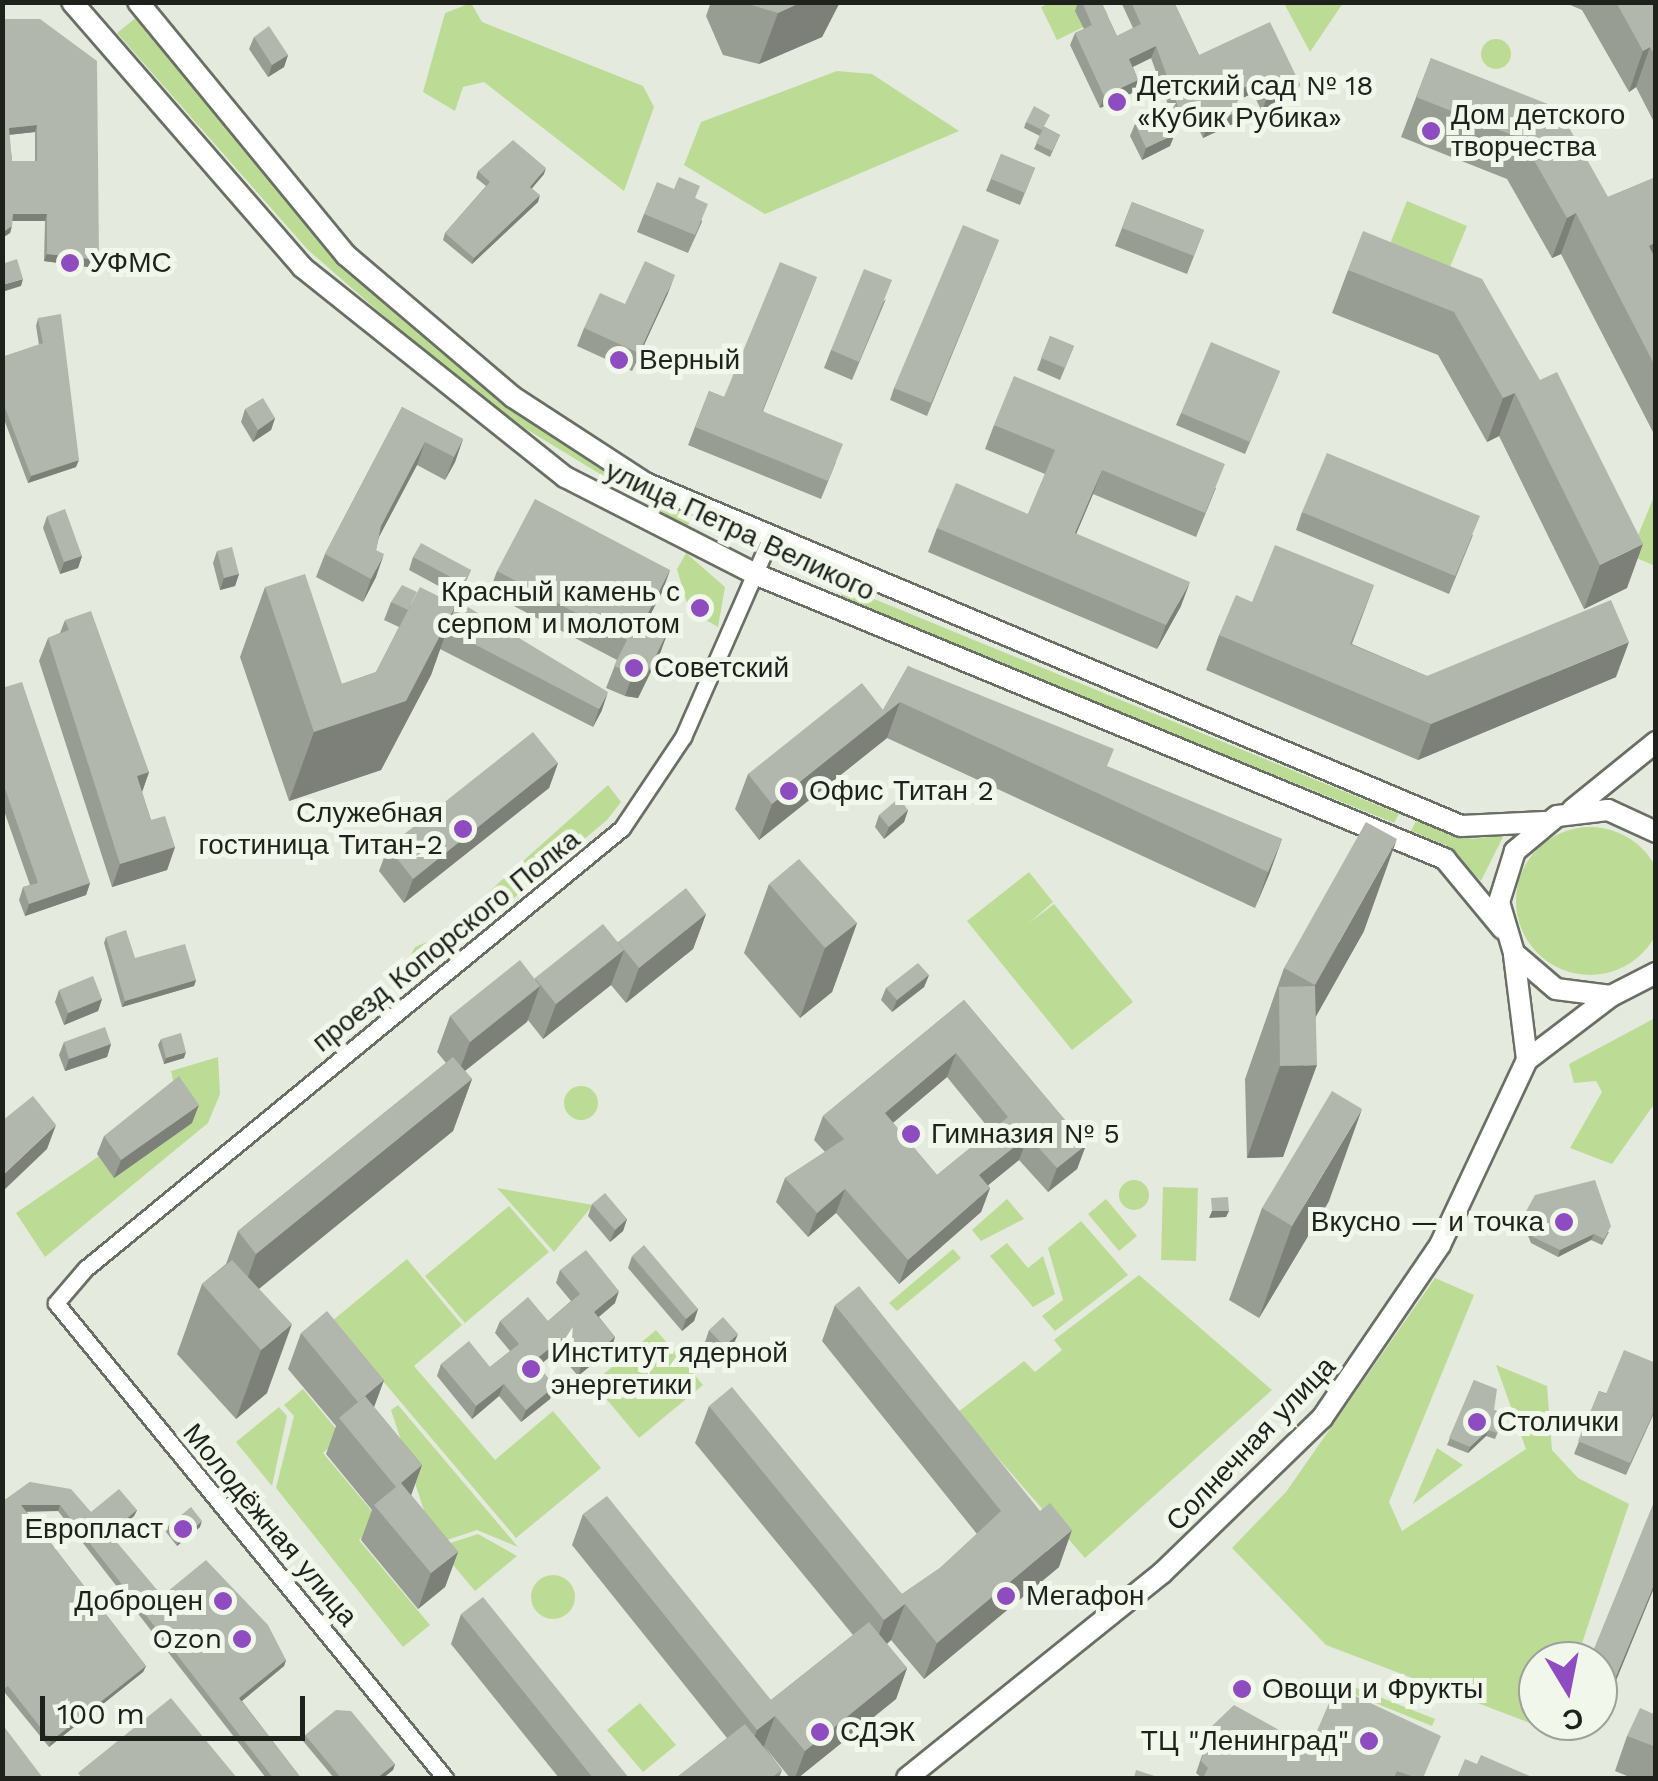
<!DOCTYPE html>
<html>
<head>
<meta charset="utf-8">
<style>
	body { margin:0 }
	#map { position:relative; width:1658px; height:1781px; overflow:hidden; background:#e4eade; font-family:"Work Sans",sans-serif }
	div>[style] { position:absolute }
	.green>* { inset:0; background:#bcdc96 }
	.round { border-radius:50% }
	.roads { filter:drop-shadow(2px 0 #6a6f65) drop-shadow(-2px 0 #6a6f65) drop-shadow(0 2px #6a6f65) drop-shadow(0 -2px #6a6f65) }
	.minor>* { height:15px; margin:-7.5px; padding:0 7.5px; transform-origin:7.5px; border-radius:7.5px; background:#fff }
	.tertiary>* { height:20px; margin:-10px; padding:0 10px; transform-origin:10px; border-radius:10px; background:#fff }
	.wall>* { inset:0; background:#989d94 }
	.shaded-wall>* { inset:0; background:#7c8078 }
	.building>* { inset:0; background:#b1b7ac }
	.dots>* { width:28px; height:28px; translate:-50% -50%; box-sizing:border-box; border:5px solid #f1f7eb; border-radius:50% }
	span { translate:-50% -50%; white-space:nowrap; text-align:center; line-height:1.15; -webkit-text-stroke:10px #f1f7eb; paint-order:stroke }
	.poi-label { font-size:28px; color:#1f211d }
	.left { translate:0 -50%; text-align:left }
	.right { translate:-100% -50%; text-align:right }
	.street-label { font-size:28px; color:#1f211d }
	.frame { position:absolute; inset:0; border:5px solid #1f211d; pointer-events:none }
	.north { position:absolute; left:1518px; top:1641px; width:100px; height:100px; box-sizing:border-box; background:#f1f7eb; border:2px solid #9da199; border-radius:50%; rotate:170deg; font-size:28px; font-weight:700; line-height:40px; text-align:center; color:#1f211d }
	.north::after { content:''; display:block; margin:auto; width:35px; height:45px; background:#8f4cc0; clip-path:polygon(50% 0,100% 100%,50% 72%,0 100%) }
	.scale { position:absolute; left:40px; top:1696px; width:265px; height:45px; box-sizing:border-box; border:5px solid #1f211d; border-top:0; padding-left:12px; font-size:30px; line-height:35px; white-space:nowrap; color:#1f211d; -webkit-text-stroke:8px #f1f7eb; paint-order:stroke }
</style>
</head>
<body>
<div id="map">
	<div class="green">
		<div style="clip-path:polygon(471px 3px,482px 22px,643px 86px,654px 107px,624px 191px,484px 82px,463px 87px,455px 111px,423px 92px,445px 13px)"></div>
		<div style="clip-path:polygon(1050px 3px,1102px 3px,1108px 15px,1057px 40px,1041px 7px)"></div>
		<div style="clip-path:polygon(1284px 3px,1343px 3px,1310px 52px)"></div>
		<div style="clip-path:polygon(138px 16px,337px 261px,498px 396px,692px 518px,687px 527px,485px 404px,308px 250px,117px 33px)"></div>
		<div class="round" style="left:1481px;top:39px;width:30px;height:30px"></div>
		<div style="clip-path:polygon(837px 71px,872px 74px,959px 131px,765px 214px,684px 165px,701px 122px)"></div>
		<div style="clip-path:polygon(1407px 201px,1467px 226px,1450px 267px,1390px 244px)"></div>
		<div style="clip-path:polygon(1655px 494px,1655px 566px,1630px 555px)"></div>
		<div style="clip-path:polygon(686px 553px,725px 587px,718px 627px,689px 610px,677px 569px)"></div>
		<div style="clip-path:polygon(845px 587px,1399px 814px,1394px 823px,839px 599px)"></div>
		<div style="clip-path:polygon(608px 785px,621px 802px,607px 820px,415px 981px,399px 978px,415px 947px,437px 938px)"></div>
		<div style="clip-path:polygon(1416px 821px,1472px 839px,1504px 835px,1481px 881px,1445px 845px,1411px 831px)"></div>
		<div class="round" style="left:1516px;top:827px;width:148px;height:148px"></div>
		<div style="clip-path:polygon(1029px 872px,1053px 902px,1028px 924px,1054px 904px,1133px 1002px,1072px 1050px,967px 921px)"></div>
		<div style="clip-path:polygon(1655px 1018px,1655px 1103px,1612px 1164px,1570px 1148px,1602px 1092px,1596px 1081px,1574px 1083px,1569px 1064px)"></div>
		<div style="clip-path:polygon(218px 1057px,220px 1094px,208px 1123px,45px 1257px,16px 1213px,178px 1102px,171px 1071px)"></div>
		<div class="round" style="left:564px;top:1086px;width:34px;height:34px"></div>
		<div class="round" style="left:1119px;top:1180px;width:30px;height:30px"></div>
		<div style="clip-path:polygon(1163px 1187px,1198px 1188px,1196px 1261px,1161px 1260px)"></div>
		<div style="clip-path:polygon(497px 1188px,593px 1205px,554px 1252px)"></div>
		<div style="clip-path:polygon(1007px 1199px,1024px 1219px,981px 1241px,972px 1230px)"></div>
		<div style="clip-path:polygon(1106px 1199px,1137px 1236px,1119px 1251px,1088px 1214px)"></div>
		<div style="clip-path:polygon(509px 1206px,549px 1252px,465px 1323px,425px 1276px)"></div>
		<div style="clip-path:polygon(1081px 1221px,1128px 1275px,1055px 1331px,1042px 1316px,1063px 1300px,1048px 1248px)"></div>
		<div style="clip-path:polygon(1007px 1243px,1028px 1268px,1043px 1256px,1055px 1294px,1033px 1307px,990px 1256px)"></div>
		<div style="clip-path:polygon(953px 1249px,961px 1258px,897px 1311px,889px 1303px)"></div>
		<div style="clip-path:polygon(407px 1259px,462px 1325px,414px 1366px,495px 1460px,553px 1411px,601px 1468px,516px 1538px,332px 1321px)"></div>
		<div style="clip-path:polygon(1139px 1275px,1272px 1390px,1085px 1558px,958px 1412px,1024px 1361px,1035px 1372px,1062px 1350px,1054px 1340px)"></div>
		<div style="clip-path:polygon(1435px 1278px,1474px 1295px,1389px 1502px,1402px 1531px,1526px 1449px,1496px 1365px,1547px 1386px,1552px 1450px,1578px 1478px,1629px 1504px,1576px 1661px,1538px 1661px,1538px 1721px,1555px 1721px,1551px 1731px,1326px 1645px,1232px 1548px,1286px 1492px)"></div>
		<div style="clip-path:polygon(656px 1330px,703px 1385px,639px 1438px,593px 1383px)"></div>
		<div style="clip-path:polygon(303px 1389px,342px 1436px,323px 1453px,381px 1522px,359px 1540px,430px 1625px,403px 1647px,276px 1488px,294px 1416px,284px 1405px)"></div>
		<div style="clip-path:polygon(398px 1405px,518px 1547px,477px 1530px,435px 1544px,391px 1410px)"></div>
		<div style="clip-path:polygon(279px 1407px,287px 1416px,272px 1486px,236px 1442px)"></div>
		<div style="clip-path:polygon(1437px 1448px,1463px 1465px,1413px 1504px)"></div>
		<div style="clip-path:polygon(478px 1534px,517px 1556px,475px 1591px,438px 1547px)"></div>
		<div class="round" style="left:531px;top:1575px;width:44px;height:44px"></div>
		<div style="clip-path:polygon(1334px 1679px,1435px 1719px,1432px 1726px,1331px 1685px)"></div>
		<div style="clip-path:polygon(640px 1703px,676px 1745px,643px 1772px,607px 1730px)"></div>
	</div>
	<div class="roads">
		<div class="minor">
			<div style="left:445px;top:1778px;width:614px;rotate:-129.32deg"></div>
			<div style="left:56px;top:1303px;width:45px;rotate:-49.5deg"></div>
			<div style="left:85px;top:1269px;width:695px;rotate:-39.39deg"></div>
			<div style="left:622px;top:828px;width:110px;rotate:-56.2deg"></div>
			<div style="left:683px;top:737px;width:214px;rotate:-66.3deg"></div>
		</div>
		<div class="tertiary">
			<div style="left:72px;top:2px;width:351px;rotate:49deg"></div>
			<div style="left:302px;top:267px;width:337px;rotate:38.6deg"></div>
			<div style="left:565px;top:477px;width:213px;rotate:27deg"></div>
			<div style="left:755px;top:574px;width:747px;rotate:22.44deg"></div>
			<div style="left:1445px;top:859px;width:91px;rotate:50.4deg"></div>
			<div style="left:138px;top:2px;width:328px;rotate:50.6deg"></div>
			<div style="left:346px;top:255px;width:219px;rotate:40.4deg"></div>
			<div style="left:513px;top:397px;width:158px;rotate:33.1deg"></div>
			<div style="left:645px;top:483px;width:885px;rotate:22.8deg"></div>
			<div style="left:1461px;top:826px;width:84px;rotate:-2.7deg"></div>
			<div style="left:1572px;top:810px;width:108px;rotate:-39deg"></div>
			<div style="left:1656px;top:832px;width:53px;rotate:-155.4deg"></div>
			<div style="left:1608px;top:810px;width:51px;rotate:173.3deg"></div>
			<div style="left:1557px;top:816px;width:55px;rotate:140.2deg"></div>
			<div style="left:1515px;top:851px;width:53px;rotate:107.4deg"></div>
			<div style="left:1499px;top:902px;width:53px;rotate:73.6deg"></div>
			<div style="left:1514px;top:953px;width:55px;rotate:40.6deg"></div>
			<div style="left:1556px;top:989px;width:55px;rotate:7.3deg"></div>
			<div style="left:1611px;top:996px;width:51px;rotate:-27.1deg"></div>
			<div style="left:1514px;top:955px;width:106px;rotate:82.9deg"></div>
			<div style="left:907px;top:1778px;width:327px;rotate:-38.8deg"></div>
			<div style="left:1162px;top:1573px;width:223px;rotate:-44.1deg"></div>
			<div style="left:1322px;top:1418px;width:209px;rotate:-55.7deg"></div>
			<div style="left:1440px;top:1245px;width:204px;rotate:-64.8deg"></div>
			<div style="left:1527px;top:1060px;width:106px;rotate:-37.3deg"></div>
		</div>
	</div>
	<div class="wall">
		<div style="clip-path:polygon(711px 2px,840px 2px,822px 37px,759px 64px,723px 55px,706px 16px)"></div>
		<div style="clip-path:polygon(1078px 2px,1101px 2px,1117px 36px,1133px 28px,1121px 2px,1174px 2px,1199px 55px,1295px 96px,1262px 112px,1253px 93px,1236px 101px,1237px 122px,1203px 138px,1191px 113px,1174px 121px,1151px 58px,1133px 67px,1138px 80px,1134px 92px,1100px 108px,1070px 45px,1075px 33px,1084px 29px,1075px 11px)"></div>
		<div style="clip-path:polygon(1563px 2px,1656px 2px,1656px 126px,1636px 87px,1629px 92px,1582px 10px)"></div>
		<div style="clip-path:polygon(evenodd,2px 19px,96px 268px,44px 261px,45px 221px,12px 221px,10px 233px,2px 238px,2px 19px,35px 132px,35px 161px,12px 161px,9px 135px,35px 132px)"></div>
		<div style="clip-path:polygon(254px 37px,288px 55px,284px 67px,268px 77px,249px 49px)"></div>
		<div style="clip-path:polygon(1431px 58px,1608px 197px,1656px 177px,1656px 434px,1654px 434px,1561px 254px,1552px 258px,1507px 179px,1401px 137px)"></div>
		<div style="clip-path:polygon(1026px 122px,1045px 127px,1060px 135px,1050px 157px,1034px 149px,1040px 136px,1024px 128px)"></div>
		<div style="clip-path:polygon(1135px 124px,1170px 146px,1142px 160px,1130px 136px)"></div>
		<div style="clip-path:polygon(1001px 154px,1035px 168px,1020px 205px,986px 191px)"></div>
		<div style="clip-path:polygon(478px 171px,544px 174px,532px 188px,538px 202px,472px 264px,443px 240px,445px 233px,486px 186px,476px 178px)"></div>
		<div style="clip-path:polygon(696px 198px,702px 222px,688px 253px,637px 232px,644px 214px)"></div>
		<div style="clip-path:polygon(1132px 202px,1204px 230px,1187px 274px,1115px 246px)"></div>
		<div style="clip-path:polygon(999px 240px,927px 416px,890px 400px,894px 388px)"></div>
		<div style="clip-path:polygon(1348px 270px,1482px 279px,1627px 588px,1584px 609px,1499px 436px,1487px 442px,1438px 355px,1332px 313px)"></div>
		<div style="clip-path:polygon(817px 277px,763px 411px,836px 462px,821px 499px,688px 445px,709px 391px,724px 397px)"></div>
		<div style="clip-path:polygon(668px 293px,632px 371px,577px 346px,584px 328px,625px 304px)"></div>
		<div style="clip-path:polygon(886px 299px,852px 380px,824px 368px,831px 350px)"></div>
		<div style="clip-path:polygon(38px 318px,76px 467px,28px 483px,2px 414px,2px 349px,5px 356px,39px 345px,36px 326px)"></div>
		<div style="clip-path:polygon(1050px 336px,1074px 346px,1060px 380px,1037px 370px)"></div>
		<div style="clip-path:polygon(1280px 371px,1245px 454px,1176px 425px,1181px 413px)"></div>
		<div style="clip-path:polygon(402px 407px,463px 439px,455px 462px,445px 480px,417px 465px,379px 537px,376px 550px,376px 577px,363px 602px,316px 577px,325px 554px)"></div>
		<div style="clip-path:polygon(245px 409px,275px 418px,271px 430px,253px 442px,241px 422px)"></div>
		<div style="clip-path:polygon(994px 425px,1216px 488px,1196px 537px,1093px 494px,1076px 534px,1181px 606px,1157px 649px,928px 552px,937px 528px,1028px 514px,1045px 474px,985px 449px)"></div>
		<div style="clip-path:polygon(1302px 512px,1473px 535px,1449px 594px,1296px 530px)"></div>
		<div style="clip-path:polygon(47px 516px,82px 556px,78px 568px,60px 574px,43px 528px)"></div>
		<div style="clip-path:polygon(217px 551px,239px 574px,235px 586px,220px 590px,213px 563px)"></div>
		<div style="clip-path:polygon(413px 557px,471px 570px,459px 597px,409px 570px)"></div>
		<div style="clip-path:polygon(670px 570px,662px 592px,650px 615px,661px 651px,638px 698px,625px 696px,606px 688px,617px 660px,489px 593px,497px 571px)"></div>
		<div style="clip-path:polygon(1374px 585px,1352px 644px,1427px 676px,1616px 677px,1418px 760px,1206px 670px,1219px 635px,1252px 602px)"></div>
		<div style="clip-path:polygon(265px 587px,342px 684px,376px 672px,399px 627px,384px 620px,391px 602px,454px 610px,602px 710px,593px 727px,440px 649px,431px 675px,381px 770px,289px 801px,240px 657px)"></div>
		<div style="clip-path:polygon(65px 620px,149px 772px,142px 792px,151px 820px,175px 847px,167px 870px,112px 887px,39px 661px,48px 638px,60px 633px)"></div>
		<div style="clip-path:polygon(908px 666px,1108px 767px,1282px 839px,1255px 908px,887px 738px,759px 840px,735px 809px,748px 774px,883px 710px)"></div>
		<div style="clip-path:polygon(2px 688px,90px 883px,86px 895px,25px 916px,19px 900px,23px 887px,30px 885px,2px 805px)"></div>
		<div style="clip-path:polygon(558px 763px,549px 788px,404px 903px,379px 871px,388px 847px)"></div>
		<div style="clip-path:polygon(908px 810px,904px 822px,884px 839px,875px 827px,879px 815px)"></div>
		<div style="clip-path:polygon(769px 884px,857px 923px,832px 992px,800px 1018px,744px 953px)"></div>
		<div style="clip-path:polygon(706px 914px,693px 949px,626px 1003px,611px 985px,543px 1039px,528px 1020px,465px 1071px,472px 1079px,453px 1131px,259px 1288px,267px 1393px,236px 1419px,177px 1354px,202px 1284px,226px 1264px,238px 1231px,446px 1063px,437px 1052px,450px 1016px,618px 942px)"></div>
		<div style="clip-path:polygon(1364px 931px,1316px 1016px,1283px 1157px,1247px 1158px,1245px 1079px,1284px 968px)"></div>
		<div style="clip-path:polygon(106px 937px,135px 958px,196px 980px,194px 986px,122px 1007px,104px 943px)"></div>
		<div style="clip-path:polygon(929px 975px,924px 987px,892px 1012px,881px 1000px,886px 988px)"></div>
		<div style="clip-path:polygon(59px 990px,102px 999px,98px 1011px,64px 1025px,55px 1002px)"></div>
		<div style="clip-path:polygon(evenodd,964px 1000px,1086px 1145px,1077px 1169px,1048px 1192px,1019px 1160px,988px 1185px,990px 1188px,981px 1212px,899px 1284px,836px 1213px,808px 1237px,776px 1202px,785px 1178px,825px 1152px,814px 1140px,823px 1116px,964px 1000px,947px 1077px,991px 1131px,937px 1175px,893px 1123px,947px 1077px)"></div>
		<div style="clip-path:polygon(161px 1039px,184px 1058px,164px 1064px,158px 1045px)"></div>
		<div style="clip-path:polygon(64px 1042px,111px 1044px,107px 1057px,65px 1071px,59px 1055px)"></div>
		<div style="clip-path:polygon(192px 1123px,114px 1178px,97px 1154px,104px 1136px)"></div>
		<div style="clip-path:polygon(1329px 1201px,1259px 1318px,1229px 1300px,1262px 1208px)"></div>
		<div style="clip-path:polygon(592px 1204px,627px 1219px,623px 1231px,610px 1242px,588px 1216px)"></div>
		<div style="clip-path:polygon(1524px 1215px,1609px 1232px,1602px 1245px,1591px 1240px,1558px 1257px,1531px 1243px,1522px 1221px)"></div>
		<div style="clip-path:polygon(632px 1256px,698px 1309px,694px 1321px,682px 1331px,628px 1268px)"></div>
		<div style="clip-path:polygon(560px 1270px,615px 1303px,599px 1317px,615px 1337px,611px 1349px,578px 1376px,557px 1351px,538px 1366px,550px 1399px,521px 1422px,499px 1396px,472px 1419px,437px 1376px,441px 1364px,490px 1367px,510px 1351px,495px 1333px,500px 1321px,548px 1321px,571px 1301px,556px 1283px)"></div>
		<div style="clip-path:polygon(835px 1305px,1059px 1567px,924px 1679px,891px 1640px,887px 1644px,907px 1668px,896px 1699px,798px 1778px,790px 1778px,764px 1746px,782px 1770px,779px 1778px,676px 1778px,727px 1738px,572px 1545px,583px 1514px,771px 1700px,853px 1635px,695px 1443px,709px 1406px,902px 1594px,940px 1568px,977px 1534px,822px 1341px)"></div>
		<div style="clip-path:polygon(709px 1330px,733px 1346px,719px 1359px,705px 1342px)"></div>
		<div style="clip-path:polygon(301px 1333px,384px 1380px,374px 1407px,422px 1465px,411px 1495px,458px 1552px,445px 1587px,418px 1609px,361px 1540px,372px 1510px,326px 1454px,336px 1426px,288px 1369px)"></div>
		<div style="clip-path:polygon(1474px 1380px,1494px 1410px,1505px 1414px,1495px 1439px,1486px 1436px,1468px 1453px,1447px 1445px)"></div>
		<div style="clip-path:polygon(1599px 1391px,1656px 1409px,1626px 1475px,1574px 1454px)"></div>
		<div style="clip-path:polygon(30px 1482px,91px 1512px,137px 1510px,134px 1516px,111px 1536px,162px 1596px,286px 1660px,284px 1666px,242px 1701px,301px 1778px,266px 1778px,58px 1511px,26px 1511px,146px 1666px,143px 1672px,49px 1747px,5px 1693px,2px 1695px,2px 1502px)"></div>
		<div style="clip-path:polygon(1656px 1497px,1656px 1583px,1594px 1734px,1566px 1722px,1566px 1721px,1598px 1721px,1598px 1661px)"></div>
		<div style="clip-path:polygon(168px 1526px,200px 1527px,177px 1546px,166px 1532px)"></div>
		<div style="clip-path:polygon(461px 1614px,629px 1778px,559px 1778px,451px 1644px)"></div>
		<div style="clip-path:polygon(1656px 1715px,1656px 1778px,1632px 1778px,1615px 1771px,1627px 1736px)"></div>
		<div style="clip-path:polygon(1212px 1726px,1310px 1747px,1423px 1778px,1202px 1778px,1196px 1773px)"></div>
		<div style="clip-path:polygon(305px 1735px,395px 1764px,393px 1770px,383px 1778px,334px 1778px,303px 1741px)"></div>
	</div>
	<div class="shaded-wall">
		<div style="clip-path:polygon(802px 2px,840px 2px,822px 37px,759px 64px,778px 13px)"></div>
		<div style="clip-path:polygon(1156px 46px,1151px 58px,1124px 71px,1129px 59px)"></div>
		<div style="clip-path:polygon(1650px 47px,1636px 87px,1629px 92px,1643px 51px)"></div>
		<div style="clip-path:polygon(288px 55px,284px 67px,268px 77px,272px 65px)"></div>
		<div style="clip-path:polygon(1138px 80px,1134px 92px,1100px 108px,1104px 96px)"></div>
		<div style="clip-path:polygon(1257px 81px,1253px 93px,1228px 105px,1233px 93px)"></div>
		<div style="clip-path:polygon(1300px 84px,1295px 96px,1262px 112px,1266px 100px)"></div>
		<div style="clip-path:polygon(1195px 101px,1191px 113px,1174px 121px,1179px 109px)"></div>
		<div style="clip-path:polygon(1241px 110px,1237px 122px,1203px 138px,1207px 126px)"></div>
		<div style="clip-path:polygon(37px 125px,35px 132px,6px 135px,9px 128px)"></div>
		<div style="clip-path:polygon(1175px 134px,1170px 146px,1142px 160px,1146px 148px)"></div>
		<div style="clip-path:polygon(546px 168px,544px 174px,528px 193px,530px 187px)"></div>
		<div style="clip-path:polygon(540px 195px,538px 202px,472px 264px,474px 258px)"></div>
		<div style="clip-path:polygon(1576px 213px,1561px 254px,1552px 258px,1567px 218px)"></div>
		<div style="clip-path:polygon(13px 214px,47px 214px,45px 221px,10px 221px)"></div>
		<div style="clip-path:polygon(12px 226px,10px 233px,2px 238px,2px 233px)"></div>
		<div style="clip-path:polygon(1656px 242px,1656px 274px,1649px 246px)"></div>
		<div style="clip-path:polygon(47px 254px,99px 260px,96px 268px,44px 261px)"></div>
		<div style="clip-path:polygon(675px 275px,668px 293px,632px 371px,639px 353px)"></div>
		<div style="clip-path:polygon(23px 279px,21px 286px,2px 292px,2px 285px)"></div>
		<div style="clip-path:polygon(1515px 393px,1499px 436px,1487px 442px,1503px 398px)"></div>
		<div style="clip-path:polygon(275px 418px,271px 430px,253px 442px,258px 430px)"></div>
		<div style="clip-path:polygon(463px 439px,455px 462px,445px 480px,454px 457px)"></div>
		<div style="clip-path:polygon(425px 442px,417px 465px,372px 550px,381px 526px)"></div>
		<div style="clip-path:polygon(79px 460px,76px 467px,28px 483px,31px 476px)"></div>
		<div style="clip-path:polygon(1102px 470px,1093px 494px,1066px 558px,1075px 533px)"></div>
		<div style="clip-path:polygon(1643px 544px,1627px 588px,1584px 609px,1600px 565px)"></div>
		<div style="clip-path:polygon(384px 554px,376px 577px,363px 602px,371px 579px)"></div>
		<div style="clip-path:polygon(82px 556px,78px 568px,60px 574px,64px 562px)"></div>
		<div style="clip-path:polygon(670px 570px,662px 592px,640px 635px,648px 613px)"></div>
		<div style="clip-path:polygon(239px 574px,235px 586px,220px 590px,224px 578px)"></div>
		<div style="clip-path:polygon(1190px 582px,1181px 606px,1157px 649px,1166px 625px)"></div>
		<div style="clip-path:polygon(456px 605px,431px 675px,381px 770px,289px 801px,314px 732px)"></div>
		<div style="clip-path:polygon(669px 629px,661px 651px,638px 698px,625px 696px,633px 674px)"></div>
		<div style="clip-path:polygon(1629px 642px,1616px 677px,1418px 760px,1431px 724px)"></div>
		<div style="clip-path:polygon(608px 692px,602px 710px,593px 727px,599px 709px)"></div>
		<div style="clip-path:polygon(900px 702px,887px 738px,759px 840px,772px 804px)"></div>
		<div style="clip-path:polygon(558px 763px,549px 788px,404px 903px,413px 879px)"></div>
		<div style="clip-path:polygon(149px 772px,141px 795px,137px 776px)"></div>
		<div style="clip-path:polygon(908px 810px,904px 822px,884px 839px,889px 827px)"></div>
		<div style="clip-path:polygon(1282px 839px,1269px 875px,1255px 908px,1268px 872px)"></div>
		<div style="clip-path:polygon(1397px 839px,1364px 931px,1288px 1066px,1317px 1065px,1283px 1157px,1247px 1158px,1280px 1066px,1315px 985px)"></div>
		<div style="clip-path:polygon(175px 847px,167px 870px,112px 887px,120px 864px)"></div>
		<div style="clip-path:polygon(90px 883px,86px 895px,25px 916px,29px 904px)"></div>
		<div style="clip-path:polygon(706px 914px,693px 949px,626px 1003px,639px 968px)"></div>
		<div style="clip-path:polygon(857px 923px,832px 992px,800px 1018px,825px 948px)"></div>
		<div style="clip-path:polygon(624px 950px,611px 985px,543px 1039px,556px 1004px)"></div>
		<div style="clip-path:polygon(929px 975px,924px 987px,892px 1012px,897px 1000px)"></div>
		<div style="clip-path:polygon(196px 980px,194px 986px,122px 1007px,125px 1001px)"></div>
		<div style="clip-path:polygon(540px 986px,527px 1022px,457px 1077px,470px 1042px)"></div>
		<div style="clip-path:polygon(102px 999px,98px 1011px,64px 1025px,68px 1013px)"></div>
		<div style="clip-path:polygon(111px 1044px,107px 1057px,65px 1071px,69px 1059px)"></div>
		<div style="clip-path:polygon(186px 1052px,184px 1058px,164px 1064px,166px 1058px)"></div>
		<div style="clip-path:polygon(956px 1053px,947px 1077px,876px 1137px,885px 1113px)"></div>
		<div style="clip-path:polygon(472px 1079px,453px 1131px,238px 1306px,256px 1254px)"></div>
		<div style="clip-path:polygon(199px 1105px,192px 1123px,114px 1178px,121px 1160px)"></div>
		<div style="clip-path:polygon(1362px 1109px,1329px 1201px,1259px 1318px,1292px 1226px)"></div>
		<div style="clip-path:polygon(56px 1125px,47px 1149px,2px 1192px,2px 1176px)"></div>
		<div style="clip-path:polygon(1028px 1136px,1019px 1160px,970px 1200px,979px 1175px)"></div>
		<div style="clip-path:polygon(1086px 1145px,1077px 1169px,1048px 1192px,1057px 1168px)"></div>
		<div style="clip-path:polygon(990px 1188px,981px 1212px,899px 1284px,908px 1260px)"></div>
		<div style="clip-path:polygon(845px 1189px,836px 1213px,808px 1237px,817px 1213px)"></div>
		<div style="clip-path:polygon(1212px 1211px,1229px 1211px,1226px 1217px,1209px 1218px)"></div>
		<div style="clip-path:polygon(627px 1219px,623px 1231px,610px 1242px,615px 1230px)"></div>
		<div style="clip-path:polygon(1594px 1234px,1591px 1240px,1558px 1257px,1560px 1250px)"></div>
		<div style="clip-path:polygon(619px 1291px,615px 1303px,590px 1324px,594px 1312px)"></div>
		<div style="clip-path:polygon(698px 1309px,694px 1321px,682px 1331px,686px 1319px)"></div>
		<div style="clip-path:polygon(292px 1324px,267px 1393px,236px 1419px,261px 1350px)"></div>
		<div style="clip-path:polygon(738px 1334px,733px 1346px,719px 1359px,724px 1346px)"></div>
		<div style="clip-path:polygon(615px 1337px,611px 1349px,578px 1376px,582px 1364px)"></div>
		<div style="clip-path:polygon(562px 1338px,557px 1351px,530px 1373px,534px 1361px)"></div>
		<div style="clip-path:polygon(384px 1380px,371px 1415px,358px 1402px)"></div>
		<div style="clip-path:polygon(504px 1384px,499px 1396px,472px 1419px,476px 1406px)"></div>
		<div style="clip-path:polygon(555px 1386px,550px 1399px,521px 1422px,526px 1410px)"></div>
		<div style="clip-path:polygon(1488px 1430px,1486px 1436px,1468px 1453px,1470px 1447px)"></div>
		<div style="clip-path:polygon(422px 1465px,409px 1501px,401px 1483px)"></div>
		<div style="clip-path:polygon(21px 1505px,60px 1505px,58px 1511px,19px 1512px)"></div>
		<div style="clip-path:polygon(137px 1510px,134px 1516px,106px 1540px,109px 1533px)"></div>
		<div style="clip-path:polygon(202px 1521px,200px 1527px,177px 1546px,179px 1540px)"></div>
		<div style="clip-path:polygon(1072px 1530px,1059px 1567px,924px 1679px,937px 1643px)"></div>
		<div style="clip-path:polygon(458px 1552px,445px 1587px,418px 1609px,431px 1573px)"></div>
		<div style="clip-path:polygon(1656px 1580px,1656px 1583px,1594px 1734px,1607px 1698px)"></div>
		<div style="clip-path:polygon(905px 1604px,891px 1640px,871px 1657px,884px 1620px)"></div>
		<div style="clip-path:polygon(286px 1660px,284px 1666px,237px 1705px,239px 1698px)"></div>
		<div style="clip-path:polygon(146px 1666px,143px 1672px,49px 1747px,51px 1741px)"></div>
		<div style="clip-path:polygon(907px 1668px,896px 1699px,798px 1778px,795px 1778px,805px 1751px)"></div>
		<div style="clip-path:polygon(775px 1716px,764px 1746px,746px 1761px,757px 1730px)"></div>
		<div style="clip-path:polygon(395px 1764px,393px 1770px,383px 1778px,377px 1778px)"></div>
	</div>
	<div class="building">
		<div style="clip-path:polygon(741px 2px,802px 2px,778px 13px)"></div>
		<div style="clip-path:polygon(1082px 2px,1101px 2px,1117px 36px,1141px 24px,1131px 2px,1174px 2px,1199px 55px,1270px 22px,1300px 84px,1266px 100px,1257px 81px,1233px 93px,1241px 110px,1207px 126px,1195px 101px,1179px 109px,1156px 46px,1129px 59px,1138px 80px,1104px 96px,1075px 33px,1092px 25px)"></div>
		<div style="clip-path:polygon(1616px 2px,1656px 2px,1656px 57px,1650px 47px,1643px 51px)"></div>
		<div style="clip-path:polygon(evenodd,2px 19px,40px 19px,97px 61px,99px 260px,47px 254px,47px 214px,13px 214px,12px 226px,2px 233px,2px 19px,37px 125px,37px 161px,12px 161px,9px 128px,37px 125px)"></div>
		<div style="clip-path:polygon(269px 26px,288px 55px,272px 65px,254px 37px)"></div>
		<div style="clip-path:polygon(1431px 58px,1558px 108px,1608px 197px,1656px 177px,1656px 242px,1649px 246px,1656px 260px,1656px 368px,1576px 213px,1567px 218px,1522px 139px,1416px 97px)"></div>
		<div style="clip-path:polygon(1034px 106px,1050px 115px,1042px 130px,1026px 122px)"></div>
		<div style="clip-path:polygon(1163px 111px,1175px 134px,1146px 148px,1135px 124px)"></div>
		<div style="clip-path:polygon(1044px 127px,1060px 135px,1052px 151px,1036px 143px)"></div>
		<div style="clip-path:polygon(513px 140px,546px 168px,530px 187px,540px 195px,474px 258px,445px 233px,490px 182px,478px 171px)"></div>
		<div style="clip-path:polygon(1001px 154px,1035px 168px,1025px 193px,991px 179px)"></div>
		<div style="clip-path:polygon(679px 177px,700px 186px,695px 198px,708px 204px,695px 235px,644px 214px,657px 182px,674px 189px)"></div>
		<div style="clip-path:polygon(1132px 202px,1204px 230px,1194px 256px,1122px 228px)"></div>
		<div style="clip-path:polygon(963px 225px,999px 240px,931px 403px,894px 388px)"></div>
		<div style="clip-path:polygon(1363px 231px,1482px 279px,1540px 380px,1557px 372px,1643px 544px,1600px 565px,1515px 393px,1503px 398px,1454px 312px,1348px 270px)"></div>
		<div style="clip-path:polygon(17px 259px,23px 279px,2px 285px,2px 264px)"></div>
		<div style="clip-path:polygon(645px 261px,675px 275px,639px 353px,584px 328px,600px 293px,625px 304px)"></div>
		<div style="clip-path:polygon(780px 262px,817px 277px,762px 411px,843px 444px,828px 481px,695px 427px,709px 391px,724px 397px)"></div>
		<div style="clip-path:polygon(864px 269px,892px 280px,859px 362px,831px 350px)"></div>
		<div style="clip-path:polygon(61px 314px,79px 460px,31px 476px,2px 400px,2px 349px,5px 356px,43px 343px,38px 318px)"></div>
		<div style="clip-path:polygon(1050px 336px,1074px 346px,1065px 368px,1041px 358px)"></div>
		<div style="clip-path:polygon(1211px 342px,1280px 371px,1250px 442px,1181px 413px)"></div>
		<div style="clip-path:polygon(1014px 376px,1225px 464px,1205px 513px,1102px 470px,1075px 533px,1190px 582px,1166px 625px,937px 528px,956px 483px,1028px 514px,1055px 450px,994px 425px)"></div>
		<div style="clip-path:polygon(263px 398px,275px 418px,258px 430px,245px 409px)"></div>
		<div style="clip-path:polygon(402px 407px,463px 439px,454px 457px,425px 442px,381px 526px,376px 550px,384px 554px,371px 579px,325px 554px)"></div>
		<div style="clip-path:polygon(1327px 453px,1480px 516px,1455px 576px,1302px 512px)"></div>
		<div style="clip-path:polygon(535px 499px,670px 570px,648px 613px,669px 629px,646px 676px,633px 674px,614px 666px,627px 640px,497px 571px)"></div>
		<div style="clip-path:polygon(65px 509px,82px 556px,64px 562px,47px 516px)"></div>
		<div style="clip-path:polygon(421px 543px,471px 570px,464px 584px,413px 557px)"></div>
		<div style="clip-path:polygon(1275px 545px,1374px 585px,1350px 644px,1427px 676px,1611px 600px,1629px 642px,1431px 724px,1219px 635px,1236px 595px,1252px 602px)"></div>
		<div style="clip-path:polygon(232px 547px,239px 574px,224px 578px,217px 551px)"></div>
		<div style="clip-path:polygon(305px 574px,342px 684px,376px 672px,420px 587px,456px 605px,406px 701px,314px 732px,265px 587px)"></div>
		<div style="clip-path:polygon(402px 585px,417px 592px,408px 610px,391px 602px)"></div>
		<div style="clip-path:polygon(468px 607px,608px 692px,599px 709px,447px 630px,454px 610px,464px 615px)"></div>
		<div style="clip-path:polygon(91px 611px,149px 772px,137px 776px,151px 820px,165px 816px,175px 847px,120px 864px,48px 638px,69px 630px,65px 620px)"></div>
		<div style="clip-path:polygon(908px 666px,1114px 749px,1107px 766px,1282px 839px,1268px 872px,900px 702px,772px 804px,748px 774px,862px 683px,883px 710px)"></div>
		<div style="clip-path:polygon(22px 682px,90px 883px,29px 904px,23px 887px,38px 883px,2px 780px,2px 688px)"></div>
		<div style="clip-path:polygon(533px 732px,558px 763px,413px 879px,388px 847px)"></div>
		<div style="clip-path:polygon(899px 798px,908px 810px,889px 827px,879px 815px)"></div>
		<div style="clip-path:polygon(1366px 822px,1397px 839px,1315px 985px,1284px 968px)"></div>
		<div style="clip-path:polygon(799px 859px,857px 923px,825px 948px,769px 884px)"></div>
		<div style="clip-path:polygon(686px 888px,706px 914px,639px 968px,618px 942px)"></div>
		<div style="clip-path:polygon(603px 924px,624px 950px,556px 1004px,535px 978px)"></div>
		<div style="clip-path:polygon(126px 930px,135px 958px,185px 944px,196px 980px,125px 1001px,106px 937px)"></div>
		<div style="clip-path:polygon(520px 960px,540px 986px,470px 1042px,450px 1016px)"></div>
		<div style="clip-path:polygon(918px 963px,929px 975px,897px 1000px,886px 988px)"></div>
		<div style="clip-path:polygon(93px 976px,102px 999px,68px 1013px,59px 990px)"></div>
		<div style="clip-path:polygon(1315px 986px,1317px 1065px,1280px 1066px,1279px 987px)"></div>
		<div style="clip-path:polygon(evenodd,964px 1000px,1086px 1145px,1057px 1168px,1028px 1136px,979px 1175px,990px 1188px,908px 1260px,845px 1189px,817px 1213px,785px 1178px,844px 1139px,823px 1116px,964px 1000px,956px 1053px,1008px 1117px,937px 1175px,885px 1113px,956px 1053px)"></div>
		<div style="clip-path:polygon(105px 1027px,111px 1044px,69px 1059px,64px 1042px)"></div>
		<div style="clip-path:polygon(181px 1033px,186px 1052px,166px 1058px,161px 1039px)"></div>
		<div style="clip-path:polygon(453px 1057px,472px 1079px,256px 1254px,238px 1231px)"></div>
		<div style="clip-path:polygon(179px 1076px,199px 1105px,121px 1160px,104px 1136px)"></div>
		<div style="clip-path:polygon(1332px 1091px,1362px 1109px,1292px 1226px,1262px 1208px)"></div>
		<div style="clip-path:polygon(33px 1096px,56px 1125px,2px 1176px,2px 1121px)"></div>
		<div style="clip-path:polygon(1595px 1180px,1611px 1226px,1604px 1239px,1594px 1234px,1560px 1250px,1533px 1237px,1524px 1215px,1535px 1195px)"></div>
		<div style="clip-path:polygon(605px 1193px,627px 1219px,615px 1230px,592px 1204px)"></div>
		<div style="clip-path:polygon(1228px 1197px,1229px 1211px,1212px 1211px,1211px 1198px)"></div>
		<div style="clip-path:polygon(644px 1245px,698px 1309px,686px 1319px,632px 1256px)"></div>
		<div style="clip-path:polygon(586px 1250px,619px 1291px,594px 1312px,615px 1337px,582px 1364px,562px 1338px,534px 1361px,555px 1386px,526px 1410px,504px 1384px,476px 1406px,441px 1364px,469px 1341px,490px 1367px,519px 1344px,500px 1321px,528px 1297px,548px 1321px,580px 1294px,560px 1270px)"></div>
		<div style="clip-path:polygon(232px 1260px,292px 1324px,261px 1350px,202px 1284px)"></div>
		<div style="clip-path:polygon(859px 1286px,1040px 1511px,1050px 1503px,1072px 1530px,937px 1643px,905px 1604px,884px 1620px,709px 1406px,732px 1387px,902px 1594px,940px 1568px,1001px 1511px,835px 1305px)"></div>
		<div style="clip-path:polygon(327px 1311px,384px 1380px,358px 1402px,301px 1333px)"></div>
		<div style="clip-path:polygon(723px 1317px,738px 1334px,724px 1346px,709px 1330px)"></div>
		<div style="clip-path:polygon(1624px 1350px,1656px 1363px,1656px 1407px,1630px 1463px,1578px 1441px,1599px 1391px,1606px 1394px)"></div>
		<div style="clip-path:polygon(1474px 1380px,1497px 1389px,1494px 1410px,1505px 1414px,1497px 1433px,1488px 1430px,1470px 1447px,1449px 1438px)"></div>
		<div style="clip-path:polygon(365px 1396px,422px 1465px,401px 1483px,458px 1552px,431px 1573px,374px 1505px,396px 1487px,339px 1418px)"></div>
		<div style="clip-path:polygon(30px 1482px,71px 1489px,91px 1512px,119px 1489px,137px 1510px,109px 1533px,162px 1596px,206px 1560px,268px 1625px,286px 1660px,239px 1698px,301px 1778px,273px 1778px,60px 1505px,21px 1505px,146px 1666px,51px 1741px,8px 1686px,2px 1690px,2px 1502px)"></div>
		<div style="clip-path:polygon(607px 1496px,771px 1700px,869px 1622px,907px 1668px,805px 1751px,775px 1716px,757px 1730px,583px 1514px)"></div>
		<div style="clip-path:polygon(1656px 1497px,1656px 1580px,1607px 1698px,1598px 1695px,1598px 1661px,1589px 1661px)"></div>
		<div style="clip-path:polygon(191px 1507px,202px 1521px,179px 1540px,168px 1526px)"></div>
		<div style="clip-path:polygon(483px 1597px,629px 1778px,593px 1778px,461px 1614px)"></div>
		<div style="clip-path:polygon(1336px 1687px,1441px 1736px,1423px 1778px,1417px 1778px,1397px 1771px,1394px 1778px,1203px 1778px,1208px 1768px,1201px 1761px,1212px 1726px,1234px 1705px,1310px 1747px)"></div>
		<div style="clip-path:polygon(171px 1698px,237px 1778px,82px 1778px,78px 1773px)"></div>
		<div style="clip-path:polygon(1640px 1708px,1656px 1715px,1656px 1747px,1627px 1736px)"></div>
		<div style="clip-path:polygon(336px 1710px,351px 1711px,395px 1764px,377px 1778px,341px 1778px,305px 1735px)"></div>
		<div style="clip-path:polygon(2px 1724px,43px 1778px,2px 1778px)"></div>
		<div style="clip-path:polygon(745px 1724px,782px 1770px,771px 1778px,676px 1778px)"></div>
		<div style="clip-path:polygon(1481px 1755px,1532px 1777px,1532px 1778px,1457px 1778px,1465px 1759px,1477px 1764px)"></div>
		<div style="clip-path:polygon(1136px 1770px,1161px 1778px,1134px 1778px)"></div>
	</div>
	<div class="dots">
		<div style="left:1117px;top:102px;background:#8f4cc0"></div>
		<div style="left:1431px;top:131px;background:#8f4cc0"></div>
		<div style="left:70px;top:263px;background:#8f4cc0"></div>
		<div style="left:619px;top:360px;background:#8f4cc0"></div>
		<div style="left:700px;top:608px;background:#8f4cc0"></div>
		<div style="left:634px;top:668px;background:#8f4cc0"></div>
		<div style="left:789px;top:791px;background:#8f4cc0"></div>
		<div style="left:463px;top:829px;background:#8f4cc0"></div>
		<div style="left:911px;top:1134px;background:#8f4cc0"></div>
		<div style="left:1564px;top:1222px;background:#8f4cc0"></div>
		<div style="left:531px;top:1369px;background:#8f4cc0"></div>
		<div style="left:1477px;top:1422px;background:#8f4cc0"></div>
		<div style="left:183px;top:1529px;background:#8f4cc0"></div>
		<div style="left:1006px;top:1596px;background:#8f4cc0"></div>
		<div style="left:223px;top:1601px;background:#8f4cc0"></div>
		<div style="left:242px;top:1639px;background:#8f4cc0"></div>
		<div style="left:1242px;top:1689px;background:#8f4cc0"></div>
		<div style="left:820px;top:1732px;background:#8f4cc0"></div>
		<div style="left:1369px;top:1741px;background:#8f4cc0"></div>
	</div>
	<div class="poi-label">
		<span class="left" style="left:1137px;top:102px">Детский сад № 18<br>«Кубик Рубика»</span>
		<span class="left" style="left:1451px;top:131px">Дом детского<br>творчества</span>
		<span class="left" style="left:90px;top:263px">УФМС</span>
		<span class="left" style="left:639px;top:360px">Верный</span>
		<span class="right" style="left:680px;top:608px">Красный камень с<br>серпом и молотом</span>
		<span class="left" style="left:654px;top:668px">Советский</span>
		<span class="left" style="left:809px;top:791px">Офис Титан 2</span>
		<span class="right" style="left:443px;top:829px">Служебная<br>гостиница Титан-2</span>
		<span class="left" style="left:931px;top:1134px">Гимназия № 5</span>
		<span class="right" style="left:1544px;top:1222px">Вкусно — и точка</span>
		<span class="left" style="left:551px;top:1369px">Институт ядерной<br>энергетики</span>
		<span class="left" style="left:1497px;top:1422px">Столички</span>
		<span class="right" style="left:163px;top:1529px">Европласт</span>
		<span class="left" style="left:1026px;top:1596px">Мегафон</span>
		<span class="right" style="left:203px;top:1601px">Доброцен</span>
		<span class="right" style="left:222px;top:1639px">Ozon</span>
		<span class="left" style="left:1262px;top:1689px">Овощи и Фрукты</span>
		<span class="left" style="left:840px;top:1732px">СДЭК</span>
		<span class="right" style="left:1349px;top:1741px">ТЦ "Ленинград"</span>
	</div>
	<div class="street-label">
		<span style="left:740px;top:531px;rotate:25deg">улица Петра Великого</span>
		<span style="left:446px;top:941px;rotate:-39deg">проезд Копорского Полка</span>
		<span style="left:1251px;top:1444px;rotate:-46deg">Солнечная улица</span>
		<span style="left:270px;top:1525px;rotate:50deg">Молодёжная улица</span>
	</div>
	<div class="frame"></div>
	<div class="north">С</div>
	<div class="scale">100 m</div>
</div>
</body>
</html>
